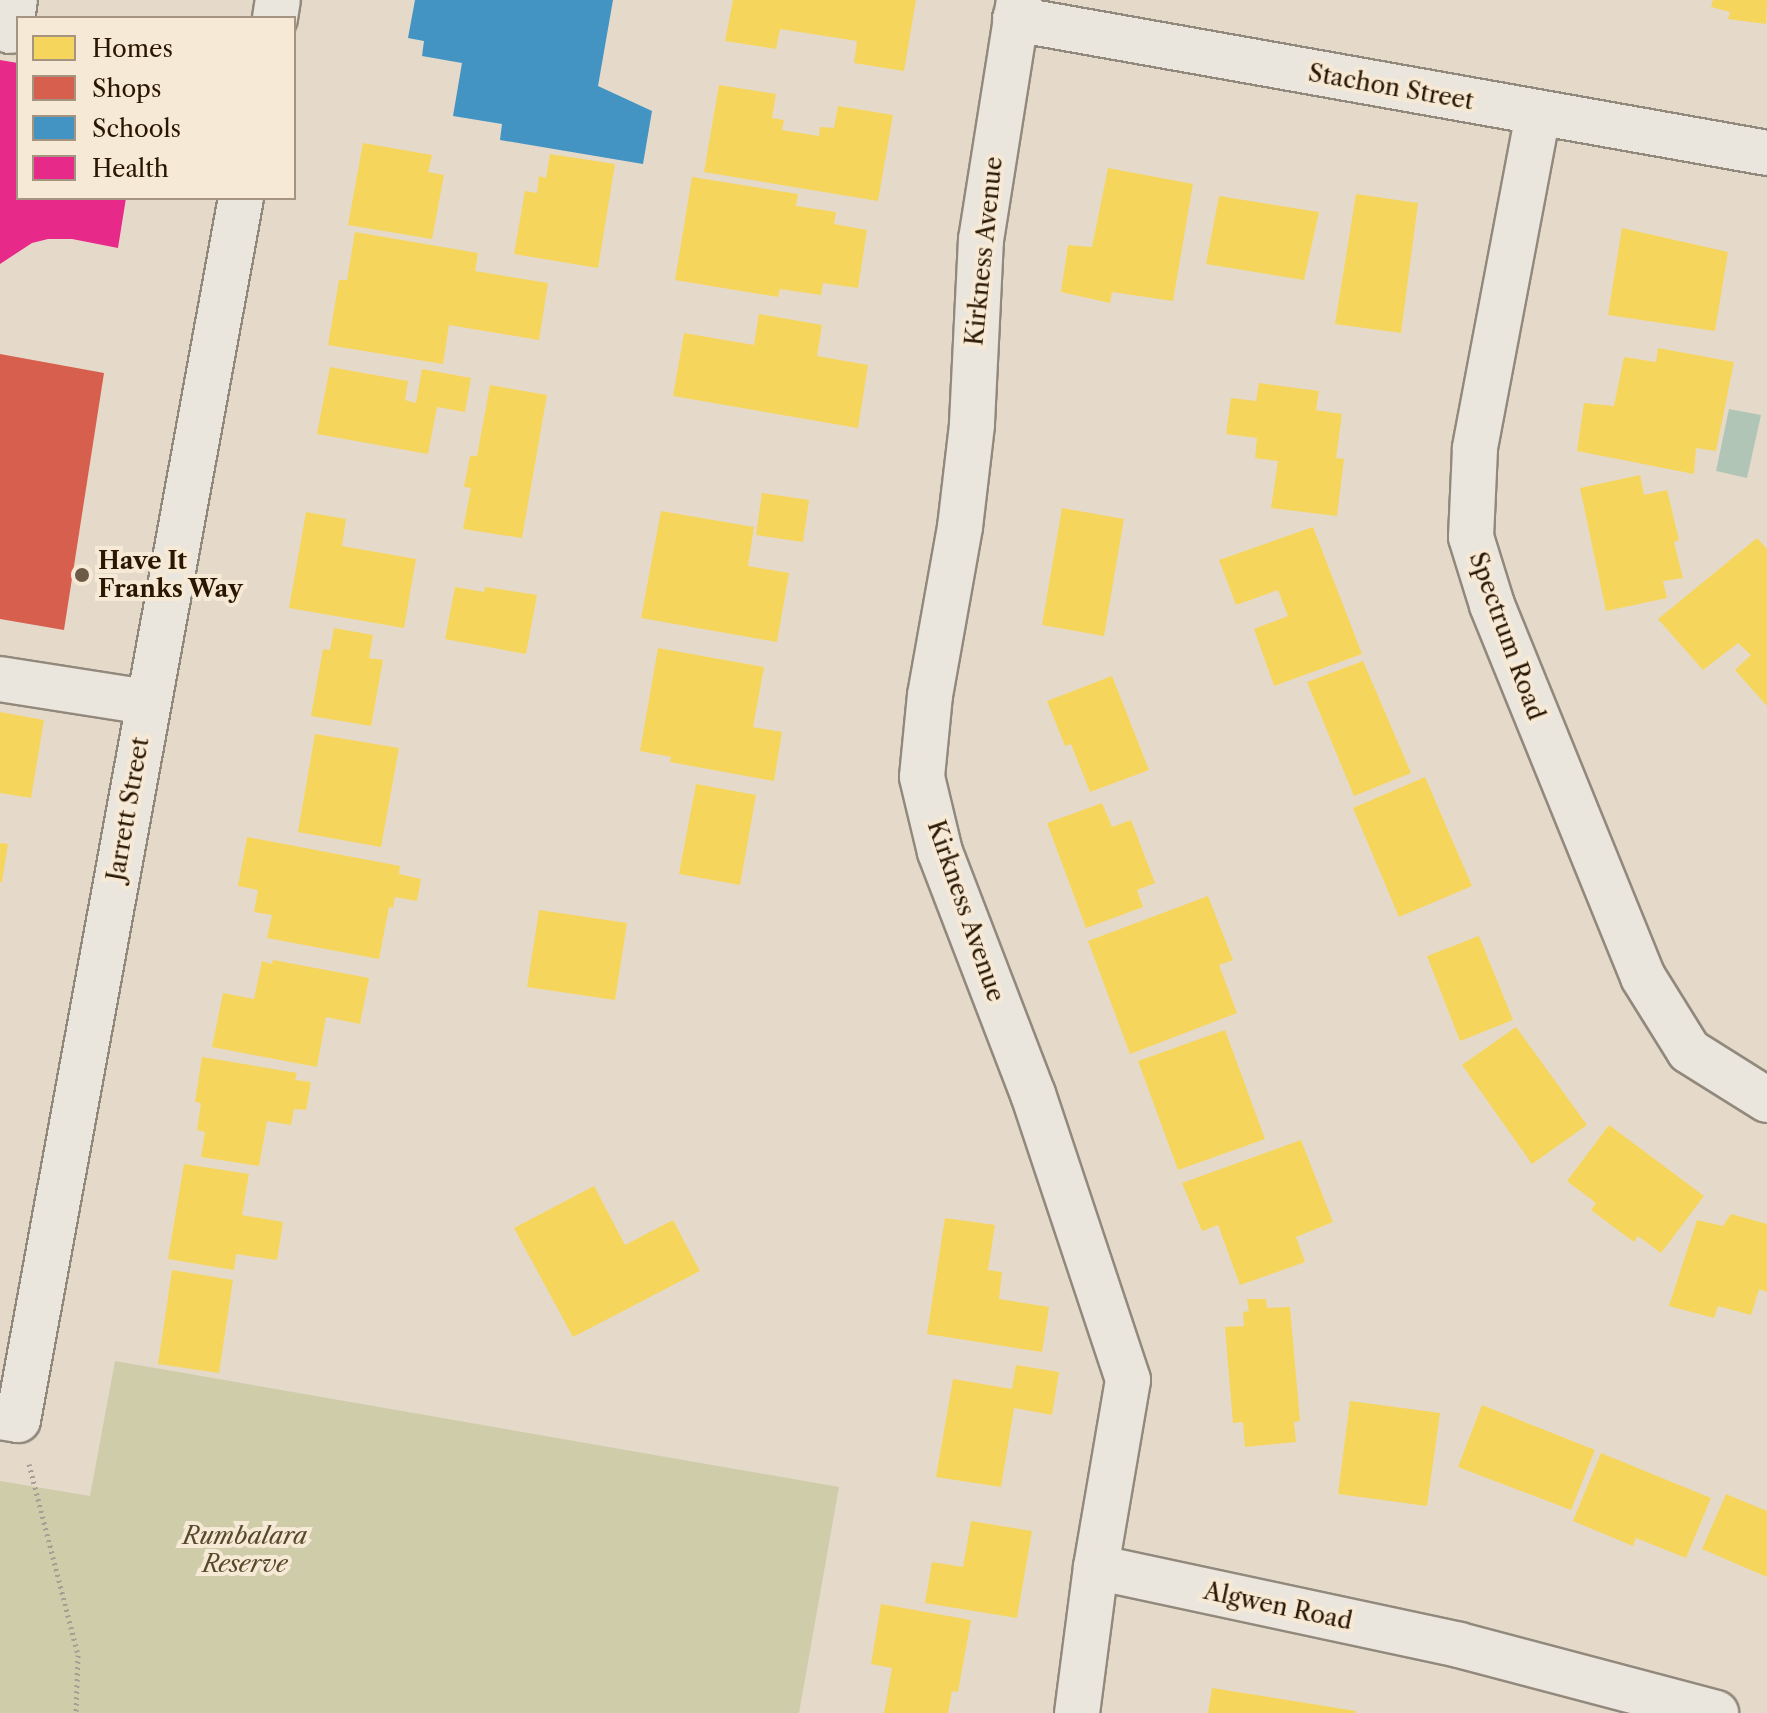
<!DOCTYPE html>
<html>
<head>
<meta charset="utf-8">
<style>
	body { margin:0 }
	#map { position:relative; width:1767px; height:1713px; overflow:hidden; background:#e5daca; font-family:"Libre Caslon Text",serif }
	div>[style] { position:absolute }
	.green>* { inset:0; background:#cfccaa }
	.water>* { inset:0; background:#b1c5b6 }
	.homes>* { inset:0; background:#f6d55c }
	.shops>* { inset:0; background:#d6604d }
	.schools>* { inset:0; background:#4393c3 }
	.health>* { inset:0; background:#e7298a }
	.path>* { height:5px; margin-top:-2.5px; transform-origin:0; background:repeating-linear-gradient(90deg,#a49e95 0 2px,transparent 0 6px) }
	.roads { filter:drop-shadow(2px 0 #92897d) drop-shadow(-2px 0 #92897d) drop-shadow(0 2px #92897d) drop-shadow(0 -2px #92897d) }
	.minor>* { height:44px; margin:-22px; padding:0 22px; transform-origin:22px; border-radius:22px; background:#eae5dd }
	.dots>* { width:22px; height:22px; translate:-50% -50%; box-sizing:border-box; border:4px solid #f6e9d5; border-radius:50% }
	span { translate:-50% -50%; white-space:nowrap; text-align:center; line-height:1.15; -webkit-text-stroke:8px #f6e9d5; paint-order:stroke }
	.street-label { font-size:24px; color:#2b1701 }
	.poi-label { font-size:24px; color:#2b1701; font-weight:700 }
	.left { translate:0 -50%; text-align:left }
	.park-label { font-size:24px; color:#574a2c; font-style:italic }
	.legend { position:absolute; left:16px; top:16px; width:280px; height:184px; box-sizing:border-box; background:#f6e9d5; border:2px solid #a59580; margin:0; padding:10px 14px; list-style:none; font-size:24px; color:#2b1701 }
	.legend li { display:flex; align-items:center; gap:16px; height:40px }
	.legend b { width:40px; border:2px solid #a59580 }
</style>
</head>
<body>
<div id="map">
	<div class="green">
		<div style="clip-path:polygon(115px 1361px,839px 1487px,799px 1713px,0 1713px,0 1481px,90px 1496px)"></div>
	</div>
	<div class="water">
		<div style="clip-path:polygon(1729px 409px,1761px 415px,1747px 478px,1716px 471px)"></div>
	</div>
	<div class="homes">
		<div style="clip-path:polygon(733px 0,916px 0,904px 71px,854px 63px,857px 41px,780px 29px,776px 49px,725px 41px)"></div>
		<div style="clip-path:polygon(1713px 0,1767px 0,1766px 24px,1728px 19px,1730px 12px,1711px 7px)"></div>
		<div style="clip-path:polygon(719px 85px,776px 94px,772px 118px,784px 120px,782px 130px,819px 136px,820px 127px,834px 128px,838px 106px,893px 115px,878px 201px,704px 172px)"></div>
		<div style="clip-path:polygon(363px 143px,432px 155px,428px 172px,444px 175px,432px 239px,348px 225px)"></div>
		<div style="clip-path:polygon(550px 154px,615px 164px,598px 268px,514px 254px,525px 191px,537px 193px,539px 176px,546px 178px)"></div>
		<div style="clip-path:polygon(1108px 168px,1193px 184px,1173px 301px,1112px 292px,1110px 303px,1061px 292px,1068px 245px,1092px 247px)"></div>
		<div style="clip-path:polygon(692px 177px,798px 194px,796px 206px,836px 212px,834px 224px,867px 230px,858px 288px,823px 283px,821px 295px,780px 289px,778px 297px,675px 280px)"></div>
		<div style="clip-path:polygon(1356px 194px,1418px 203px,1401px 333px,1335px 324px)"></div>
		<div style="clip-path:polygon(1219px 196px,1319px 212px,1304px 280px,1206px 264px)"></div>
		<div style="clip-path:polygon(1622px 228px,1728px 252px,1715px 331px,1608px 315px)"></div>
		<div style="clip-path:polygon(355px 232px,478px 253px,475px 271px,548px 283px,539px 340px,449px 325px,443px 364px,328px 345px,339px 280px,347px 280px)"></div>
		<div style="clip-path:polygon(759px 314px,822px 325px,817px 356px,868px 365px,858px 428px,673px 396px,684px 333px,754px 345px)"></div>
		<div style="clip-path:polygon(1658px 348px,1734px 362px,1716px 451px,1696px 448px,1694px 474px,1577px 451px,1584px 403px,1614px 406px,1624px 357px,1656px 362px)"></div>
		<div style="clip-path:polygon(330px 367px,408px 381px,405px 400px,416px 403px,422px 369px,471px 378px,465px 412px,437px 407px,428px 454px,317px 434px)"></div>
		<div style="clip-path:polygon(1259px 383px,1319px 391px,1316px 410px,1342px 414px,1336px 458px,1344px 459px,1337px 516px,1271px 508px,1278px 461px,1255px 458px,1257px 438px,1226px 434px,1231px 398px,1256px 401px)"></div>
		<div style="clip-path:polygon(490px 385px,547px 395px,522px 538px,463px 529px,471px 488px,464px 487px,470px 456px,477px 456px)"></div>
		<div style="clip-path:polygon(1640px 475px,1644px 495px,1667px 490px,1679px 540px,1674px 542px,1683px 578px,1663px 581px,1667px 598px,1606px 611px,1580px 488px)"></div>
		<div style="clip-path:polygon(762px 493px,809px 500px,803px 542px,756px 535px)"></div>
		<div style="clip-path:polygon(1062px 508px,1124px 519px,1104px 636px,1042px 625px)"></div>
		<div style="clip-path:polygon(661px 511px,754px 527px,748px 566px,789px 573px,777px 642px,641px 618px)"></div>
		<div style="clip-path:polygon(306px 512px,346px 519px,342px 546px,416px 559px,404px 628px,289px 608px)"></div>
		<div style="clip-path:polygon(1313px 527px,1362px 654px,1274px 686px,1254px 629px,1288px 616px,1278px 590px,1236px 605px,1219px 560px)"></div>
		<div style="clip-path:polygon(1757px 538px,1767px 549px,1767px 706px,1735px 670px,1751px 655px,1738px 643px,1703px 670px,1658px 619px)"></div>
		<div style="clip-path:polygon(455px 587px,484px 592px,485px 587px,537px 595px,526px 654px,445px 639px)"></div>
		<div style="clip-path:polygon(334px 628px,373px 635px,369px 658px,383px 660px,371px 726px,311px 716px,323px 649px,330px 650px)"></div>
		<div style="clip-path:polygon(658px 648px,764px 667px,753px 727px,782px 732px,774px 781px,670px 762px,671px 757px,640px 751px)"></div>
		<div style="clip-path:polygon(1363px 661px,1411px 773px,1354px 796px,1307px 682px)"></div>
		<div style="clip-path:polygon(1112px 676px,1149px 770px,1090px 792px,1071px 744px,1065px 746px,1047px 701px)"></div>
		<div style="clip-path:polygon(0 712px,44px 720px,31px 798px,0 793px)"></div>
		<div style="clip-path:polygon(315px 734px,399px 748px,381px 847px,298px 832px)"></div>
		<div style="clip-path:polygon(1425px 777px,1472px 886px,1399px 917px,1353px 808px)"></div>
		<div style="clip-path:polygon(696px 784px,756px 795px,740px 885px,679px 874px)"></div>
		<div style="clip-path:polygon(1102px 803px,1112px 827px,1131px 820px,1155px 883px,1137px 890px,1143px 907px,1086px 928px,1047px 823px)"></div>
		<div style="clip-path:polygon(247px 837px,400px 866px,399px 874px,421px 879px,417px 901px,395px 897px,393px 908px,389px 907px,379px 959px,267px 938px,272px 915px,254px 912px,258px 890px,238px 886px)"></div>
		<div style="clip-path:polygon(0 843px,8px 844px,2px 882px,0 882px)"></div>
		<div style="clip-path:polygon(1208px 896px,1233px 960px,1219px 965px,1237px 1013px,1130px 1054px,1088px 941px)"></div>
		<div style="clip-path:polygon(539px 910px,627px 923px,615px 1000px,527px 987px)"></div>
		<div style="clip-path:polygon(1479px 936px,1513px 1020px,1460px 1041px,1427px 956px)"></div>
		<div style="clip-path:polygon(273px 960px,369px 978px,360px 1024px,326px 1017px,317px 1067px,212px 1047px,223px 993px,254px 999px,262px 961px,272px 964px)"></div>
		<div style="clip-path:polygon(1516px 1027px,1587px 1125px,1532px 1164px,1462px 1065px)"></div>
		<div style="clip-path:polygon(1225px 1030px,1265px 1139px,1178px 1170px,1138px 1061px)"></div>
		<div style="clip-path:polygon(202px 1057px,297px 1073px,295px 1080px,311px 1082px,306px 1110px,294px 1109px,291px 1125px,267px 1121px,259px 1166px,201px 1157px,205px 1132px,197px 1130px,201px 1103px,195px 1102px)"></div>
		<div style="clip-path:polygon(1609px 1125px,1704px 1196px,1661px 1253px,1638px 1236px,1634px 1242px,1591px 1210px,1596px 1203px,1567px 1181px)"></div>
		<div style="clip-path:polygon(1301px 1140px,1333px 1222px,1296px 1237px,1305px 1262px,1240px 1285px,1218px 1225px,1202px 1231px,1182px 1183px)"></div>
		<div style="clip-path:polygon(184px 1164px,249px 1174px,242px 1215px,283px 1222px,277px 1260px,236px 1254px,234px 1270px,168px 1259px)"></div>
		<div style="clip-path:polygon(594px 1186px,625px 1245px,673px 1220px,700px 1271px,573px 1337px,514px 1228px)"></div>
		<div style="clip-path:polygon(1731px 1214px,1767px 1224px,1767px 1292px,1759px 1289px,1751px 1315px,1718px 1306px,1714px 1318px,1669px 1306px,1697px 1220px,1723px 1226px)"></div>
		<div style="clip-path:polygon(945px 1218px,995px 1225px,988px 1270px,1002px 1272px,999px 1299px,1049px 1307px,1042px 1352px,927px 1334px)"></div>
		<div style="clip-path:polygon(172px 1270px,233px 1280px,219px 1373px,158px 1364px)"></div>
		<div style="clip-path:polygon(1247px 1299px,1266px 1299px,1267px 1308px,1290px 1307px,1300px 1421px,1294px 1422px,1296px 1442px,1245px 1447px,1243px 1422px,1233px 1423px,1225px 1327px,1244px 1326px,1243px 1312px,1249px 1311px)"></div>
		<div style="clip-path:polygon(1016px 1365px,1059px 1372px,1052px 1415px,1014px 1408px,1001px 1487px,936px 1477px,953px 1379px,1012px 1389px)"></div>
		<div style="clip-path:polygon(1350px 1401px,1440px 1413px,1427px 1506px,1338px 1494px)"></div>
		<div style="clip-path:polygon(1482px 1405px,1595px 1450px,1571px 1510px,1458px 1467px)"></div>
		<div style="clip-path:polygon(1601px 1453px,1711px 1498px,1686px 1558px,1636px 1538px,1633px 1546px,1573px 1521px)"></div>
		<div style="clip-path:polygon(1726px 1494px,1767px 1511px,1767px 1577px,1702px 1549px)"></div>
		<div style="clip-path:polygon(971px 1521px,1032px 1531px,1017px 1618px,925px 1603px,932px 1562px,963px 1567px)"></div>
		<div style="clip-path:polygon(881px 1604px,971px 1620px,958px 1692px,952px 1691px,948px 1713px,884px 1713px,892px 1668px,871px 1664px)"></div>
		<div style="clip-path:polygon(1212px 1688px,1356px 1711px,1355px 1713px,1208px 1713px)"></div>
	</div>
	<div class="shops">
		<div style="clip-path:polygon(0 354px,104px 373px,64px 630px,0 619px)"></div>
	</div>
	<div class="schools">
		<div style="clip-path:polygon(415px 0,613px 0,598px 86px,652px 111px,643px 164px,500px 140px,502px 124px,453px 116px,462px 63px,422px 56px,424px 41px,408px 38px)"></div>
	</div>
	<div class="health">
		<div style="clip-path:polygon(0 60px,18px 63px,18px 198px,126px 198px,118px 248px,72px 239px,48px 239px,32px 243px,0 264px)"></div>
	</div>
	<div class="path">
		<div style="left:29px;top:1464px;width:197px;rotate:75.6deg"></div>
		<div style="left:78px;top:1655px;width:58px;rotate:92deg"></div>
	</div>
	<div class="roads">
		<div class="minor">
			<div style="left:1019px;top:0;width:242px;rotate:99deg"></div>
			<div style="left:981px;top:239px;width:186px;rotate:92.8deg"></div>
			<div style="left:972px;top:425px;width:103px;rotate:96.7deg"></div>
			<div style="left:960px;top:527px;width:171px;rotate:100.1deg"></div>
			<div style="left:930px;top:695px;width:82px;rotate:95.6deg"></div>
			<div style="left:922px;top:777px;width:77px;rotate:76.5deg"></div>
			<div style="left:940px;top:852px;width:259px;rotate:69deg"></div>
			<div style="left:1033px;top:1094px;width:301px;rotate:71.6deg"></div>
			<div style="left:1128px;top:1380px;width:190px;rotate:99.7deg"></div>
			<div style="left:1096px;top:1567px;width:147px;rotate:97.4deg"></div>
			<div style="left:275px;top:18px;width:18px;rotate:-81deg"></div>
			<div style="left:1015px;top:19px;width:764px;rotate:10.1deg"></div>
			<div style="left:10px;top:31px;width:31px;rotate:-81deg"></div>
			<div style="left:1538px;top:114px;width:341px;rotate:100.7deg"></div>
			<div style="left:1475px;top:449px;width:88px;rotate:92.6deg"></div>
			<div style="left:1471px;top:537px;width:71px;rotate:72.8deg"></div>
			<div style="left:1492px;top:605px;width:401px;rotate:67.9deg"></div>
			<div style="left:1643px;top:977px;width:87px;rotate:58.1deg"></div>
			<div style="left:1689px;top:1051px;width:92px;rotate:32.1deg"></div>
			<div style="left:0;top:679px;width:149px;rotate:8.9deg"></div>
			<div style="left:0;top:1417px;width:18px;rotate:9deg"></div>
			<div style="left:18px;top:1420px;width:1242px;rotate:-79.66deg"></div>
			<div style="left:1096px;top:1567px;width:371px;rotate:12.1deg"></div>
			<div style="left:1459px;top:1645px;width:266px;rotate:14.8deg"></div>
		</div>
	</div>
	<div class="dots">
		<div style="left:82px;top:575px;background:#6c5b47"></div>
	</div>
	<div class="street-label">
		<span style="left:1391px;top:87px;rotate:10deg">Stachon Street</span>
		<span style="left:984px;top:251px;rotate:-84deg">Kirkness Avenue</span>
		<span style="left:1507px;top:636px;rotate:70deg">Spectrum Road</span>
		<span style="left:128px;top:809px;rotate:-80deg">Jarrett Street</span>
		<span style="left:966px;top:911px;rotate:71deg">Kirkness Avenue</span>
		<span style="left:1278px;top:1606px;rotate:12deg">Algwen Road</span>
	</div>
	<div class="poi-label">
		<span class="left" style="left:98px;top:575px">Have It<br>Franks Way</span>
	</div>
	<div class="park-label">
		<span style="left:245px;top:1550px">Rumbalara<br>Reserve</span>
	</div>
	<ul class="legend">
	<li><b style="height:22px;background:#f6d55c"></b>Homes</li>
	<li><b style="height:22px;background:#d6604d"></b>Shops</li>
	<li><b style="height:22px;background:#4393c3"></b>Schools</li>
	<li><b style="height:22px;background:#e7298a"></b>Health</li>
	</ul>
</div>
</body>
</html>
